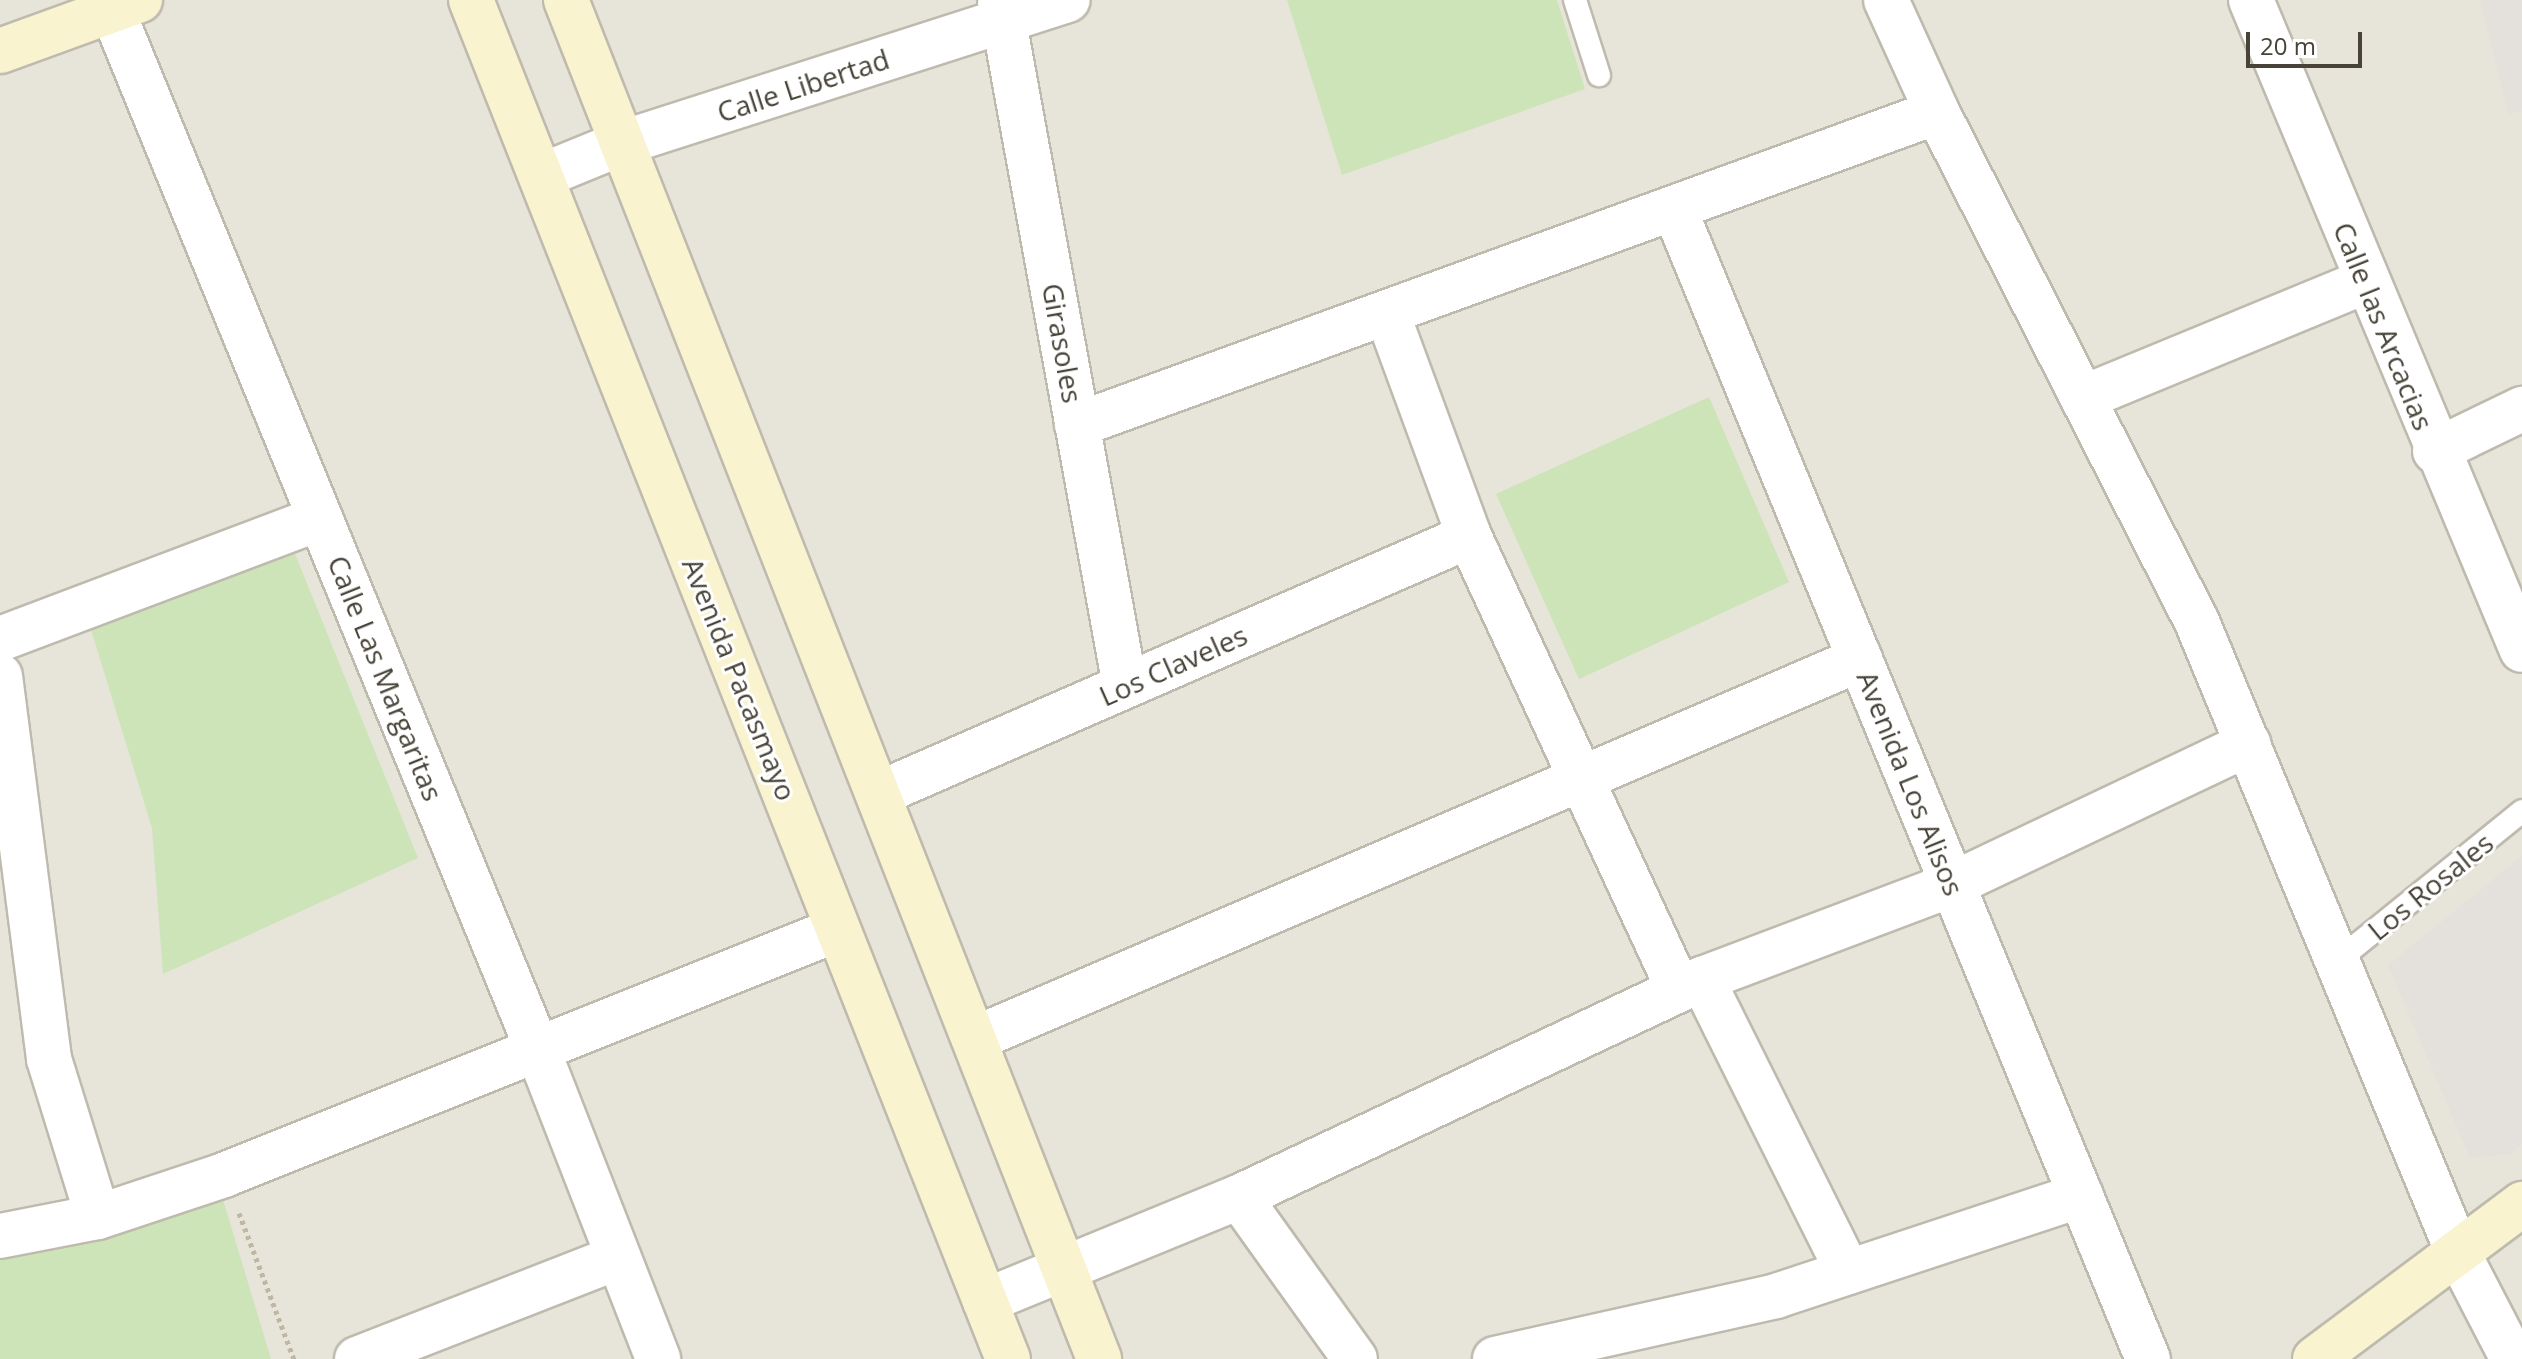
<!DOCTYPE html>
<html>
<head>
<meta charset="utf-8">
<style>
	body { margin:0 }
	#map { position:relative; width:2522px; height:1359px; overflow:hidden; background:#f4f2eb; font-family:"Open Sans",sans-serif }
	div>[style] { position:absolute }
	.residential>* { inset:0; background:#e7e4da }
	.industrial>* { inset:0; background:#e4e1dc }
	.green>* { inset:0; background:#cce4b8 }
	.path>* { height:5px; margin-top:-2.5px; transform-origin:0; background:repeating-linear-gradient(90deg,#bfb7a1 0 4px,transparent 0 8px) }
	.roads { filter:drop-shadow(2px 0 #bfbaae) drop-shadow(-2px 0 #bfbaae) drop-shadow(0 2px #bfbaae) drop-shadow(0 -2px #bfbaae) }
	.lane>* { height:22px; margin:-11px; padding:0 11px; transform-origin:11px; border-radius:11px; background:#fff }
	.street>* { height:44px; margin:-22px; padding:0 22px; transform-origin:22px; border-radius:22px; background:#fff }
	.secondary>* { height:44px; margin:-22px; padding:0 22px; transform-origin:22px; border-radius:22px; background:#f9f3cf }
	span { translate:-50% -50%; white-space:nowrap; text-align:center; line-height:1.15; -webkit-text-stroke:6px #fff; paint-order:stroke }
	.street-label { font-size:28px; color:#474339 }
	.scale { position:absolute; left:2246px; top:32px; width:116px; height:36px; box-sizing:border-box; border:4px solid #474339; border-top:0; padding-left:10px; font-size:24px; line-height:28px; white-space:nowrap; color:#474339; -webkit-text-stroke:6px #fff; paint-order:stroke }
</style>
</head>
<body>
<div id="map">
	<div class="residential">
		<div style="clip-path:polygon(0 0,2522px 0,2522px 1359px,0 1359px)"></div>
	</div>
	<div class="industrial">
		<div style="clip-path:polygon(2480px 0,2522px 0,2522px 111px,2508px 114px)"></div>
		<div style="clip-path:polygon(2522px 856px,2522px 1144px,2510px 1154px,2470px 1158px,2388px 965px)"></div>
	</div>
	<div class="green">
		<div style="clip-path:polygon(1287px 0,1557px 0,1585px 89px,1342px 175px)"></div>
		<div style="clip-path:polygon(1709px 397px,1789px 582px,1579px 679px,1496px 494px)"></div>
		<div style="clip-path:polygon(291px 544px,418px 858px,163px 974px,152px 828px,88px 620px)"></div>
		<div style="clip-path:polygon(221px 1193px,271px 1359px,0 1359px,0 1253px)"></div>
	</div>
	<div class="path">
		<div style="left:239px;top:1213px;width:156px;rotate:69.4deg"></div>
	</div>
	<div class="roads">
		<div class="lane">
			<div style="left:1575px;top:0;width:79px;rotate:72.3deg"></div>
			<div style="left:2337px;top:961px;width:238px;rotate:-39deg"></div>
		</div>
		<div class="street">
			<div style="left:108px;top:0;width:1132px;rotate:67.74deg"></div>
			<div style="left:537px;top:1048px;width:334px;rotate:68.7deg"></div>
			<div style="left:1000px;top:0;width:697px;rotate:79.67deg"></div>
			<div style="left:1886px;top:0;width:123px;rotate:65.5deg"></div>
			<div style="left:1937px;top:112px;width:572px;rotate:62.99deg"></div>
			<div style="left:2197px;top:622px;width:685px;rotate:67.52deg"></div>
			<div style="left:2459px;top:1255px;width:117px;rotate:62.6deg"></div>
			<div style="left:2251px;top:0;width:704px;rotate:67.37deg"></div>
			<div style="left:541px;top:176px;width:87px;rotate:-22.2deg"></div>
			<div style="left:622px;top:143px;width:468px;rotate:-17.8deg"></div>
			<div style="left:1674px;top:208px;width:1245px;rotate:67.62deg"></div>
			<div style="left:1387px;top:313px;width:238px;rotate:69.8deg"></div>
			<div style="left:1469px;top:536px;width:500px;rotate:65.18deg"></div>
			<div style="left:2085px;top:397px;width:304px;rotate:-22.4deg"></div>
			<div style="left:1077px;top:425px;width:915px;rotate:-20deg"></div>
			<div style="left:2435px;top:451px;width:97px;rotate:-25.8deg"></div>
			<div style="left:0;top:639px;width:342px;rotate:-20.7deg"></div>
			<div style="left:0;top:676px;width:386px;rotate:82.7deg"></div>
			<div style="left:49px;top:1059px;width:165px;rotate:72.8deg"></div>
			<div style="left:878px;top:794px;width:645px;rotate:-23.58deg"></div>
			<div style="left:1702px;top:979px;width:327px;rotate:63.5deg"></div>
			<div style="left:974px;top:1039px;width:964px;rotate:-23.21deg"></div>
			<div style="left:1239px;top:1197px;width:199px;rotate:54.4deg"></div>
			<div style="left:0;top:1236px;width:100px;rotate:-11deg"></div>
			<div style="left:98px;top:1217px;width:133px;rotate:-18.4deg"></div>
			<div style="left:224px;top:1175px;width:661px;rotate:-21.83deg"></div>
			<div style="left:985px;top:1301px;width:274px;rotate:-22.3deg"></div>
			<div style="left:1239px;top:1197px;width:512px;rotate:-25.21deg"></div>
			<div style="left:1702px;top:979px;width:268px;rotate:-20.7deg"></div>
			<div style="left:1953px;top:884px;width:327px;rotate:-25.4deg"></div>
			<div style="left:357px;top:1359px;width:280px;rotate:-21.3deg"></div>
			<div style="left:1495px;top:1359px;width:288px;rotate:-12.6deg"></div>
			<div style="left:1776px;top:1296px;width:321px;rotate:-18.3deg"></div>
		</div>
		<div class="secondary">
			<div style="left:471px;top:0;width:1461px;rotate:68.44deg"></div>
			<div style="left:566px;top:0;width:1460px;rotate:68.58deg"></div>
			<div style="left:0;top:51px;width:149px;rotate:-20deg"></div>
			<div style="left:2315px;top:1359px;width:259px;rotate:-36.8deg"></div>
		</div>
	</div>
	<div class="street-label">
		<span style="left:803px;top:85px;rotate:-18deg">Calle Libertad</span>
		<span style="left:2384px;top:326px;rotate:68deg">Calle las Arcacias</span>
		<span style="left:1063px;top:343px;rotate:80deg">Girasoles</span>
		<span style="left:1173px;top:665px;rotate:-24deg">Los Claveles</span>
		<span style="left:386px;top:678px;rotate:68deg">Calle Las Margaritas</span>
		<span style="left:740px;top:679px;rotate:68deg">Avenida Pacasmayo</span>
		<span style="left:1911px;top:783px;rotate:68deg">Avenida Los Alisos</span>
		<span style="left:2430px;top:886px;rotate:-39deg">Los Rosales</span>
	</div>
	<div class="scale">20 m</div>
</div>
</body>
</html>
